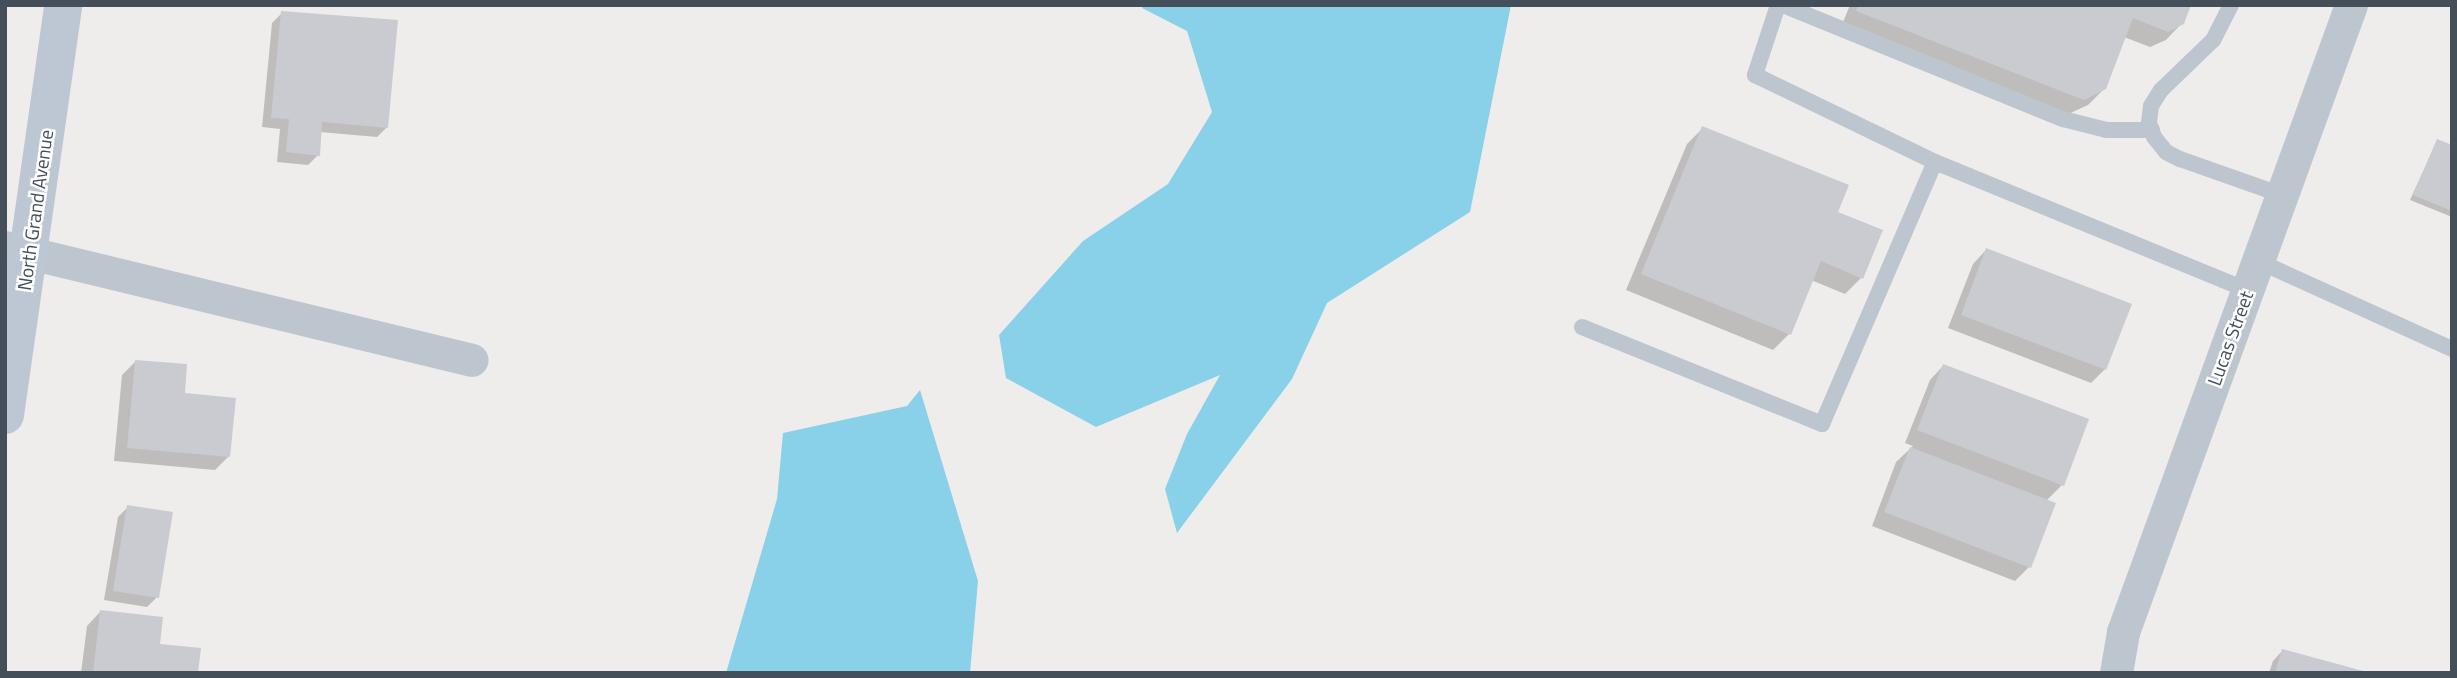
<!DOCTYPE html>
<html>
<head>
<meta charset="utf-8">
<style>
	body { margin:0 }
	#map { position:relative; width:2457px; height:678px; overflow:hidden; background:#efecec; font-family:"Titillium Web",sans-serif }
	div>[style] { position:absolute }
	.water>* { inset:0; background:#89d0e9 }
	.shadow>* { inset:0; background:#0003 }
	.building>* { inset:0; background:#c9cbd1 }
	.lane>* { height:16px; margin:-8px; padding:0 8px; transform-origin:8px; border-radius:8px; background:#bdc6ce }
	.street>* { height:33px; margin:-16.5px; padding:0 16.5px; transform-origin:16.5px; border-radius:16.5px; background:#bdc6ce }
	.secondary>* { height:38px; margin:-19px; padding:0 19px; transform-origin:19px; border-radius:19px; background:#bdc7d3 }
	span { translate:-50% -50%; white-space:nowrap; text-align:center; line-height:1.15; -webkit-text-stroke:5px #fff; paint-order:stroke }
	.street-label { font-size:19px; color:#454f59 }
	.frame { position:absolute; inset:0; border:7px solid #454f59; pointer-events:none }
</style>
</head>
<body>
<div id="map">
	<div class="water">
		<div style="clip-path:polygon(1143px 5px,1511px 5px,1470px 212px,1327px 303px,1292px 379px,1177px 533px,1165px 489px,1187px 434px,1220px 375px,1096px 427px,1006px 378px,999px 335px,1083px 241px,1168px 184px,1212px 112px,1187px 31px,1142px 8px)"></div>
		<div style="clip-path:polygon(920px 390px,978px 581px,970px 673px,726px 673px,777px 499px,783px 433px,907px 406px)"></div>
	</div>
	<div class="shadow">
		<div style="clip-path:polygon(1850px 5px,2190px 5px,2182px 23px,2166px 40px,2150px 47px,2124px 37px,2105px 88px,2088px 105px,2066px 115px,1841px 27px)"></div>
		<div style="clip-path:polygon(282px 13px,387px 127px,377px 137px,320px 132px,318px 155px,308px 165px,277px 162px,280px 129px,262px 127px,272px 23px)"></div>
		<div style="clip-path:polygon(1703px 128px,1836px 213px,1861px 278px,1845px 294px,1811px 280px,1789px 334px,1773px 350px,1626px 290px,1687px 144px)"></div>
		<div style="clip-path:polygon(2437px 141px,2452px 146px,2452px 217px,2410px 200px)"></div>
		<div style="clip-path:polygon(1986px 250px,2105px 369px,2091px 383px,1948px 328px,1973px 264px)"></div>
		<div style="clip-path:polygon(135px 362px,183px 395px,229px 456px,215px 470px,114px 461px,122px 375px)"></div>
		<div style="clip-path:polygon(1943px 366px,2062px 485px,2046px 501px,2054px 504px,2029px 567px,2015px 581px,1872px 526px,1896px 462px,1913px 446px,1905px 443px,1930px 380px)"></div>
		<div style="clip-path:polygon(128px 507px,157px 597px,147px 607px,104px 600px,118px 517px)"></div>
		<div style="clip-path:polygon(100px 612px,158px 645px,197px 673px,81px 673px,87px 626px)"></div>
		<div style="clip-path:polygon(2282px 651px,2363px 673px,2269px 673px,2273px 661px)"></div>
	</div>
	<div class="building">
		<div style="clip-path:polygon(1858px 5px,2191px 5px,2184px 24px,2168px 32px,2133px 18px,2106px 89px,2084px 100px,1856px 11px)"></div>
		<div style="clip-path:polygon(281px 11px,398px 20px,388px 128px,322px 122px,320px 156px,286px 152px,289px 119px,271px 118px)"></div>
		<div style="clip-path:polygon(1702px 126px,1849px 185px,1838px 212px,1883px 230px,1863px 279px,1821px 261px,1791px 335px,1641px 274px)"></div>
		<div style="clip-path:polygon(2437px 139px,2452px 145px,2452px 211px,2413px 195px)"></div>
		<div style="clip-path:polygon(1986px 248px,2132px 304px,2106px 370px,1961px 315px)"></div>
		<div style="clip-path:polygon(135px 360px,187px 364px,185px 393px,236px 398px,230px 457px,127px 448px)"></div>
		<div style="clip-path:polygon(1943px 364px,2089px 419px,2064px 486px,1917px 430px)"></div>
		<div style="clip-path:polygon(1910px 447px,2056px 503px,2031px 568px,1884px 512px)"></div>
		<div style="clip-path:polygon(127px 505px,173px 512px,159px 598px,113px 591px)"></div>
		<div style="clip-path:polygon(100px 610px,163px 617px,160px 644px,201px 648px,198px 673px,93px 673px)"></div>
		<div style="clip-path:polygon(2282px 649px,2367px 672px,2367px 673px,2275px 673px)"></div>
	</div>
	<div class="lane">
		<div style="left:1778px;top:5px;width:74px;rotate:108.2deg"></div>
		<div style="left:1755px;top:75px;width:200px;rotate:25.8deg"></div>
		<div style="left:1783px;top:5px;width:302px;rotate:22.2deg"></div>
		<div style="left:2063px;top:119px;width:44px;rotate:14.3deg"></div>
		<div style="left:2106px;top:130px;width:46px"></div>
		<div style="left:2231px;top:5px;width:39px;rotate:117deg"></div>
		<div style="left:2213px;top:40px;width:72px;rotate:136.1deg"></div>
		<div style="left:2161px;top:90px;width:19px;rotate:122deg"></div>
		<div style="left:2151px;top:106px;width:17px;rotate:97deg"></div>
		<div style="left:2149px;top:123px;width:15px;rotate:70deg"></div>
		<div style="left:2154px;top:137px;width:19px;rotate:51deg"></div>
		<div style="left:2166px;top:152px;width:16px;rotate:27deg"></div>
		<div style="left:2180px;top:159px;width:108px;rotate:19.4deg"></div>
		<div style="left:2258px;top:261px;width:213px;rotate:24.4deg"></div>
		<div style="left:1582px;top:327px;width:259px;rotate:22deg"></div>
		<div style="left:1822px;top:424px;width:285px;rotate:-66.7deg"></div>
		<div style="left:1935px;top:162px;width:337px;rotate:22.3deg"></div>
	</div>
	<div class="street">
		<div style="left:5px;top:247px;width:480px;rotate:13.6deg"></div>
		<div style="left:2116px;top:673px;width:42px;rotate:-80.3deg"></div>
		<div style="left:2123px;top:632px;width:667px;rotate:-70.02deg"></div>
	</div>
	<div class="secondary">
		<div style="left:5px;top:415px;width:414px;rotate:-81.9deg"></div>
	</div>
	<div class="street-label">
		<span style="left:35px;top:210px;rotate:-82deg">North Grand Avenue</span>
		<span style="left:2230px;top:338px;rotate:-70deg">Lucas Street</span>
	</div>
	<div class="frame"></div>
</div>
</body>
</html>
